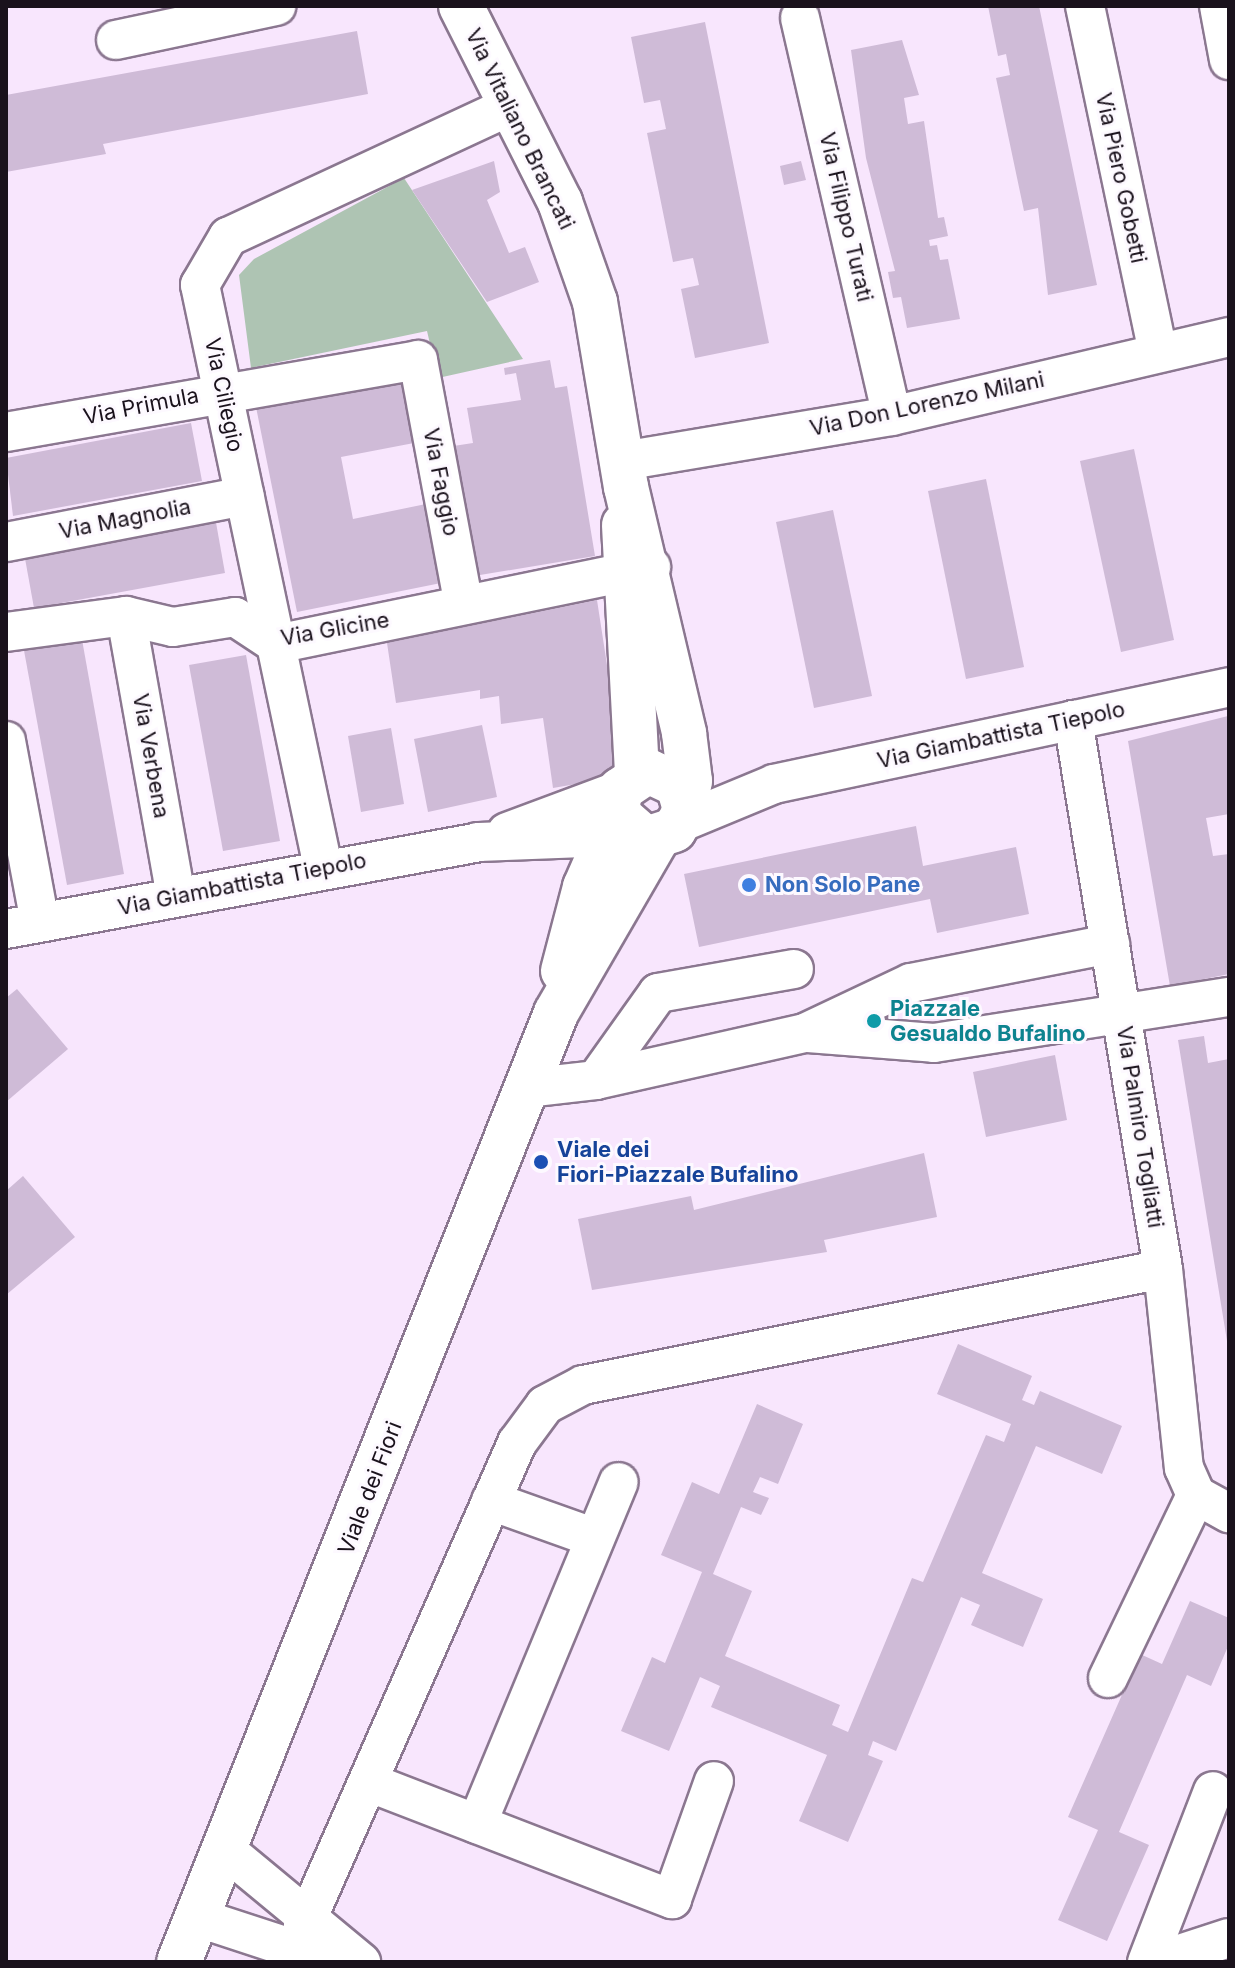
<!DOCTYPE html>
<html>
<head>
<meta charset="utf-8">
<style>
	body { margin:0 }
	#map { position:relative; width:1235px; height:1968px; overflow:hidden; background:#f8e6fd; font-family:Inter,sans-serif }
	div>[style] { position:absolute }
	.green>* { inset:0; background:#aec4b3 }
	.building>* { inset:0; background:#cfbbd7 }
	.roads { filter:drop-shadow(2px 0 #8b7790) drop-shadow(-2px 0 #8b7790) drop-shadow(0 2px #8b7790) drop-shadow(0 -2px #8b7790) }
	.minor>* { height:38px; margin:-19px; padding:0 19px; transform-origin:19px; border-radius:19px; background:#fff }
	.tertiary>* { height:44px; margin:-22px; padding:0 22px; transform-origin:22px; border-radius:22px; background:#fff }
	.dots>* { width:22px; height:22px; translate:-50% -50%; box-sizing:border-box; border:4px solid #fdf9ff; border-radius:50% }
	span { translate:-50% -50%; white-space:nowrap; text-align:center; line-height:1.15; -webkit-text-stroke:6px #fdf9ff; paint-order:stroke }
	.street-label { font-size:22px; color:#1a121c }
	.shop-label { font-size:22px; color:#366cbe; font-weight:700 }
	.left { translate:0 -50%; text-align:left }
	.culture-label { font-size:22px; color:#0d838f; font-weight:700 }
	.transit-label { font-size:22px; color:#164399; font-weight:700 }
	.frame { position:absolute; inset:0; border:8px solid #1a121c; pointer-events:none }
</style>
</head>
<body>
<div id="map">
	<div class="green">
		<div style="clip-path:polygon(404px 178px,523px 359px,438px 378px,427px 331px,251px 368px,239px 275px,254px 259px)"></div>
	</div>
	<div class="building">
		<div style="clip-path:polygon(988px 6px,1039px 6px,1097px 285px,1048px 295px,1038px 208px,1024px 211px,996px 78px,1010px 75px,1006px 54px,998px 56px)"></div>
		<div style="clip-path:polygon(705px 22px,769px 343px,695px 358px,681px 289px,699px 285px,693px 258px,673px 262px,647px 133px,666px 129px,660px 100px,644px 103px,631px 37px)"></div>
		<div style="clip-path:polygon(357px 31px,368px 94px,103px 144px,106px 154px,6px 172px,6px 95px)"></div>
		<div style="clip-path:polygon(902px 40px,919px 95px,904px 98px,908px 124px,924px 121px,938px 218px,944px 217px,948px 236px,929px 240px,930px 246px,937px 245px,940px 260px,948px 259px,960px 319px,907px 328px,901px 297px,893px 298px,888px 272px,895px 271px,866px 158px,851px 50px)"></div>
		<div style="clip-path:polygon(494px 161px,500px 192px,487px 200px,509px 253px,525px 247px,539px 282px,487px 302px,412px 190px)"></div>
		<div style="clip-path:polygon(801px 161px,806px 180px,784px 185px,780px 166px)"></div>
		<div style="clip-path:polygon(550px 360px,555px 388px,567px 386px,595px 556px,474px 576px,447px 447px,473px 443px,467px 408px,521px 400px,516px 373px,505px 375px,504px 368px)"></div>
		<div style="clip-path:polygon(400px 377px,414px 443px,341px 457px,353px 519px,426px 504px,441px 583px,297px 612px,256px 407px)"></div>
		<div style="clip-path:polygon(191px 423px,202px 481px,13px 516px,6px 458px)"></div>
		<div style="clip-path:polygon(1134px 449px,1174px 640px,1121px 652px,1080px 461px)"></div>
		<div style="clip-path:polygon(986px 479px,1024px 667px,966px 679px,928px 491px)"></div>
		<div style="clip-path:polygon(833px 510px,872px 696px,814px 708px,776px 522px)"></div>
		<div style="clip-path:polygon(215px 517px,225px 573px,34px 608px,24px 553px)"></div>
		<div style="clip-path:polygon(597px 600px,621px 756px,605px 779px,553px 788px,543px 718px,501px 724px,499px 696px,480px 699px,480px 690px,396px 703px,387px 643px)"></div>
		<div style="clip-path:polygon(81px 634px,124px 874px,67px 885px,23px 645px)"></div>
		<div style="clip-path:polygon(246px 655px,280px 841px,223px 851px,189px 665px)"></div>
		<div style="clip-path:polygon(1228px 716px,1229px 814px,1206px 818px,1213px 856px,1229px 854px,1229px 974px,1170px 986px,1128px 741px)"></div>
		<div style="clip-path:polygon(482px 725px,497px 797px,428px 812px,414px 739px)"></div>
		<div style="clip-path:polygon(391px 728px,404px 804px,361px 812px,348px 736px)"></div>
		<div style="clip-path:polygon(916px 826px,923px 866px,1016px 847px,1029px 914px,937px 933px,930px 899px,699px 947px,684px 874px)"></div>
		<div style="clip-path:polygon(17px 989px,68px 1049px,6px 1102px,6px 998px)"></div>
		<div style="clip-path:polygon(1204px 1036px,1208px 1063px,1229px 1059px,1227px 1341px,1178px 1040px)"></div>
		<div style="clip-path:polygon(1055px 1055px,1067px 1120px,986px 1137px,973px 1072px)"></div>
		<div style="clip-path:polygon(924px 1153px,937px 1217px,824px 1240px,827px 1252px,592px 1290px,578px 1219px,691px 1196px,694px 1210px)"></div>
		<div style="clip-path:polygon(23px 1176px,75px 1237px,6px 1295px,6px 1191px)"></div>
		<div style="clip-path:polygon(958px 1344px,1032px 1376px,1022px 1400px,1034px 1405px,1040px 1391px,1122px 1426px,1102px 1474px,1036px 1446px,982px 1573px,1043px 1599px,1023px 1647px,971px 1625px,980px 1605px,961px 1597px,896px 1751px,873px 1741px,868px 1755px,883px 1761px,848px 1842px,799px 1821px,827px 1755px,711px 1707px,720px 1686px,700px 1677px,669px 1751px,621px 1731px,652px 1657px,665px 1663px,702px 1572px,661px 1555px,692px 1482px,719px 1494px,757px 1404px,803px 1424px,778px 1484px,760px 1477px,753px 1492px,769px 1498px,761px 1515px,741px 1507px,713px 1574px,752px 1591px,725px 1656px,840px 1705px,832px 1725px,848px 1732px,912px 1578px,923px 1582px,986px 1435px,1004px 1442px,1011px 1424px,937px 1394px)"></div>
		<div style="clip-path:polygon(1190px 1601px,1229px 1618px,1229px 1644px,1211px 1686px,1187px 1675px,1119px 1832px,1149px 1845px,1107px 1941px,1058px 1920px,1098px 1830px,1068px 1817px,1140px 1654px,1162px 1664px)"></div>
	</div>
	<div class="roads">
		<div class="minor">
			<div style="left:1085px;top:6px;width:353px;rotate:78.1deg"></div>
			<div style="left:1219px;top:6px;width:55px;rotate:79.5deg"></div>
			<div style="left:800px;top:18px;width:408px;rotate:77deg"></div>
			<div style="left:116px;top:40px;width:164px;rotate:-12deg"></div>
			<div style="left:6px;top:432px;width:418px;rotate:-9.9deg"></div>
			<div style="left:418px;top:360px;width:249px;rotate:79.4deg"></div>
			<div style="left:622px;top:461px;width:274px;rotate:-9.5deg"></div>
			<div style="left:892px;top:416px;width:346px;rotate:-13.2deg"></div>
			<div style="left:6px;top:542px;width:243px;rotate:-10.9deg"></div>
			<div style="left:126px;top:616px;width:284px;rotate:79.9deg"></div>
			<div style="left:6px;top:632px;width:121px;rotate:-7.6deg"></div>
			<div style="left:126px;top:616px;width:48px;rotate:13.2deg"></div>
			<div style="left:173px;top:627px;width:63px;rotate:-9.2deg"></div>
			<div style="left:235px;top:617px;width:49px;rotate:33.4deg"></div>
			<div style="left:276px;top:644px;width:383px;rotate:-11.6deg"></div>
			<div style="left:1073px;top:720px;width:556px;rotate:80.69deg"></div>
			<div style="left:1163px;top:1269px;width:200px;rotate:84deg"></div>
			<div style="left:1184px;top:1468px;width:30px;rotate:66deg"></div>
			<div style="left:1196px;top:1495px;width:38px;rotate:29deg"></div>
			<div style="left:6px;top:741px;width:184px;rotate:79.4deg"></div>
			<div style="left:680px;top:823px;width:102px;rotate:-22.5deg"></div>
			<div style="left:774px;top:784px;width:465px;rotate:-12deg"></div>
			<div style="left:507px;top:832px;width:121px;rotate:-20.4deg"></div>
			<div style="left:323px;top:867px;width:595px;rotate:-101.93deg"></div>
			<div style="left:200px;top:285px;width:56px;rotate:-59.7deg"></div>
			<div style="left:228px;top:237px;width:314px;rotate:-24.9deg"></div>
			<div style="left:6px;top:929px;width:480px;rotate:-10.4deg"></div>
			<div style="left:478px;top:842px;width:153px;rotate:-2.2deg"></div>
			<div style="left:808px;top:1033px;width:126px;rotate:4.5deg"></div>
			<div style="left:934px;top:1043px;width:299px;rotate:-8.9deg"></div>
			<div style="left:596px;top:1080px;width:107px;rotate:-54.5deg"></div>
			<div style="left:658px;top:993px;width:138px;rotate:-10deg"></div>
			<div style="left:526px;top:1088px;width:70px;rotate:-6.5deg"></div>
			<div style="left:596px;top:1080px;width:214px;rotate:-12.7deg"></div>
			<div style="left:805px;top:1033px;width:117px;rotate:-25.3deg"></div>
			<div style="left:911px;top:983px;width:203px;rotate:-11.1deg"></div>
			<div style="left:491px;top:1501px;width:110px;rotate:19.6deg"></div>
			<div style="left:1108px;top:1678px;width:203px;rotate:-64.3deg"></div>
			<div style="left:368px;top:1782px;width:326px;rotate:21.1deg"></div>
			<div style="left:672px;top:1899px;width:125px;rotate:-70.4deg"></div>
			<div style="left:477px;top:1824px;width:370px;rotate:-67.5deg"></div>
			<div style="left:228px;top:1852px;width:173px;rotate:39.6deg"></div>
			<div style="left:199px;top:1918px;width:125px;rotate:18.1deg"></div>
			<div style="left:294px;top:1949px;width:553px;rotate:-66.22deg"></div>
			<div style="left:517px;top:1443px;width:47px;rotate:-53.6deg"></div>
			<div style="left:545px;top:1405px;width:43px;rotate:-27.8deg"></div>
			<div style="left:583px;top:1385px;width:591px;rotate:-11.31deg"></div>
			<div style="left:1147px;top:1962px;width:183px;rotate:-68.9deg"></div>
			<div style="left:1155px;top:1962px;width:78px;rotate:-18deg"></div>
		</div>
		<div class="tertiary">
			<div style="left:461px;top:6px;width:220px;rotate:63.2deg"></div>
			<div style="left:560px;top:202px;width:106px;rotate:70.7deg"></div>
			<div style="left:595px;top:302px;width:188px;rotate:80.5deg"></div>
			<div style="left:626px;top:487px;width:253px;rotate:76.7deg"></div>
			<div style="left:684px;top:733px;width:48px;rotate:82.9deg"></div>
			<div style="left:690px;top:781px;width:35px;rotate:102deg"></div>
			<div style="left:683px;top:815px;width:17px;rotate:121deg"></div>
			<div style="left:674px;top:830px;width:29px;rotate:162deg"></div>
			<div style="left:646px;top:839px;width:38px;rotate:-139deg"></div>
			<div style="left:617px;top:814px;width:24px;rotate:-83deg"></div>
			<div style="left:620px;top:790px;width:34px;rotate:-34deg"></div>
			<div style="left:648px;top:771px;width:33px;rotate:25deg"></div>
			<div style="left:678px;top:785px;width:22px;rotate:74deg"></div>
			<div style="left:624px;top:525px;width:249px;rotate:87deg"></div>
			<div style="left:563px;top:971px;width:87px;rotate:-75.3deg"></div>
			<div style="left:585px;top:887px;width:80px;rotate:-66.3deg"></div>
			<div style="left:179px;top:1962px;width:1021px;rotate:-68.33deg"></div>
			<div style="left:556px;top:1013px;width:201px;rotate:-59.9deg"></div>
		</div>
	</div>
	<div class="dots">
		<div style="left:749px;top:885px;background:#3f7fe0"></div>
		<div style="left:874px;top:1021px;background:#0f9aa8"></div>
		<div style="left:541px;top:1162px;background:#1a4fb4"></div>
	</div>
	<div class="street-label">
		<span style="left:520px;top:129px;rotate:64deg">Via Vitaliano Brancati</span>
		<span style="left:1121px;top:178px;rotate:78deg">Via Piero Gobetti</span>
		<span style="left:846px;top:217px;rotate:77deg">Via Filippo Turati</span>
		<span style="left:224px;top:395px;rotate:78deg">Via Ciliegio</span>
		<span style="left:927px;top:404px;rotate:-12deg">Via Don Lorenzo Milani</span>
		<span style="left:141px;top:406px;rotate:-11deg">Via Primula</span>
		<span style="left:441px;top:482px;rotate:79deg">Via Faggio</span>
		<span style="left:125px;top:519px;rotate:-11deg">Via Magnolia</span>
		<span style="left:335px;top:629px;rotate:-10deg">Via Glicine</span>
		<span style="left:1001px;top:735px;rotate:-12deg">Via Giambattista Tiepolo</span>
		<span style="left:151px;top:756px;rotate:80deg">Via Verbena</span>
		<span style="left:242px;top:884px;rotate:-11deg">Via Giambattista Tiepolo</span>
		<span style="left:1140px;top:1127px;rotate:81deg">Via Palmiro Togliatti</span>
		<span style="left:370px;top:1488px;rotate:-69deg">Viale dei Fiori</span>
	</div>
	<div class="shop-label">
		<span class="left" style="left:765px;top:885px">Non Solo Pane</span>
	</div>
	<div class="culture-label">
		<span class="left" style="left:890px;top:1021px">Piazzale<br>Gesualdo Bufalino</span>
	</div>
	<div class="transit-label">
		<span class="left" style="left:557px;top:1162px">Viale dei<br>Fiori-Piazzale Bufalino</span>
	</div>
	<div class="frame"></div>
</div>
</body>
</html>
